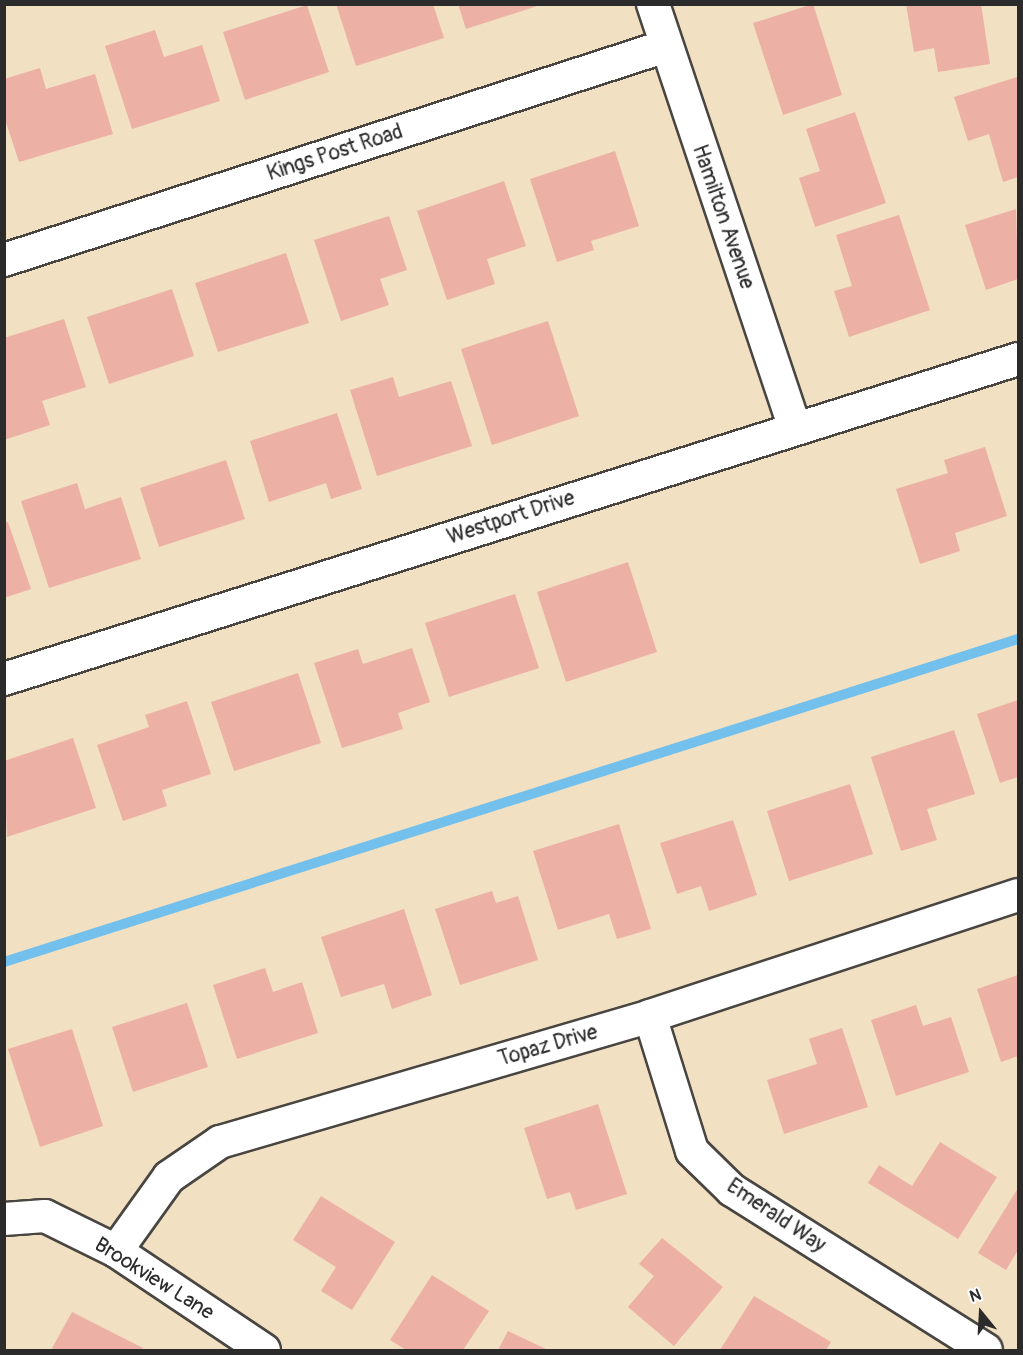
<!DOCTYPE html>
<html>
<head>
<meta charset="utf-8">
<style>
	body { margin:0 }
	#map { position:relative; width:1023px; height:1355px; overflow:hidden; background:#f1e0c2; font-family:Pangolin,sans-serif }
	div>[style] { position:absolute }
	.stream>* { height:10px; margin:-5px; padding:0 5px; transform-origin:5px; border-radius:5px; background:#73c0ed }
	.building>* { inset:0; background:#edb0a5 }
	.roads { filter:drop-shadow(2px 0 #494642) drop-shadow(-2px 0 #494642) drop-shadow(0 2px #494642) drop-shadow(0 -2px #494642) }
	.street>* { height:32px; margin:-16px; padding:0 16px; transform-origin:16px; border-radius:16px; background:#fff }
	span { translate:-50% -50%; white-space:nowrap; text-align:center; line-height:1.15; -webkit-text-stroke:4.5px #fff; paint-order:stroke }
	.street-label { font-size:21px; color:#2b2b2b }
	.frame { position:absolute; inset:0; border:6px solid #2b2b2b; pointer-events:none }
	.north { position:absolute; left:951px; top:1283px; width:60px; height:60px; -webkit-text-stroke:4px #fff; paint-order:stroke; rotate:342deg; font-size:16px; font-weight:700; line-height:24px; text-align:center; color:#2b2b2b }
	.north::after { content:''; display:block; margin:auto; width:21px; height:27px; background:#2b2b2b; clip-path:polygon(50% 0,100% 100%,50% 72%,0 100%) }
</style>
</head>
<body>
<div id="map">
	<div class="stream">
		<div style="left:4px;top:962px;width:1064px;rotate:-17.67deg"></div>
	</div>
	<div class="building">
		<div style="clip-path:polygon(336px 4px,433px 4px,444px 38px,356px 66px)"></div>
		<div style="clip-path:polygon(458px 4px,540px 4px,540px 5px,466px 29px)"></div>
		<div style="clip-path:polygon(813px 4px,842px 95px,783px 115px,753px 23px)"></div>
		<div style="clip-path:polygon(906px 4px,981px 4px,990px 64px,938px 72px,934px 48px,914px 52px)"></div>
		<div style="clip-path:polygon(307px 5px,329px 72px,245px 100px,223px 32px)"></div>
		<div style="clip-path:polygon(155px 30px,164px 57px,202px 45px,220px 101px,132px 129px,105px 46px)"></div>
		<div style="clip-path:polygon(40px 68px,46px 89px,95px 74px,113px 134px,19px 162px,4px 116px,4px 79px)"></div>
		<div style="clip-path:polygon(1017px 77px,1018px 177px,1003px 182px,989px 134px,968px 141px,954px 97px)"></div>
		<div style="clip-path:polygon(855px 112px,886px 203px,815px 227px,799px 178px,820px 171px,806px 129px)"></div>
		<div style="clip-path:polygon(615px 151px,639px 226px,591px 241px,594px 250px,557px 262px,530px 179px)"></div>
		<div style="clip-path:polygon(504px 181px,526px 246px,487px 259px,495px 284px,447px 300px,417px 211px)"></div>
		<div style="clip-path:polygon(1016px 209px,1018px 279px,986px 290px,965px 225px)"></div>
		<div style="clip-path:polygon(899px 215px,930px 310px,849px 337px,834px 291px,852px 286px,836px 235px)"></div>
		<div style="clip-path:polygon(389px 216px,407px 270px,380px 279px,389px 305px,341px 321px,314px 240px)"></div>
		<div style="clip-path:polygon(286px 253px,309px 323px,218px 352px,195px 283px)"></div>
		<div style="clip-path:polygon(172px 289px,194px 356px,109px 384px,87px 317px)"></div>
		<div style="clip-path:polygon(64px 319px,86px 387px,42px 401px,50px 425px,4px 440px,4px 338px)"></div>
		<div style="clip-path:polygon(548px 321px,579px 416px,492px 445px,461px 349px)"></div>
		<div style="clip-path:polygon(393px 377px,399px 397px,451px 381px,472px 446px,377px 476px,350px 390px)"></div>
		<div style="clip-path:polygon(337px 413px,362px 489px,331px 499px,326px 483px,269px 502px,250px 441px)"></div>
		<div style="clip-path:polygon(985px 447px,1007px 516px,955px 533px,960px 551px,920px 564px,896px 489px,948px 473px,944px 460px)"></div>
		<div style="clip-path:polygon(226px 460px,245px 519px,159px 547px,140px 488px)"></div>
		<div style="clip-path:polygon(77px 483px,85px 509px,121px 497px,141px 559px,49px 588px,21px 501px)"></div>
		<div style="clip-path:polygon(8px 522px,31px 589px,4px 598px,4px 523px)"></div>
		<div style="clip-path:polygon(628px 562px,657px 652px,566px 682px,537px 592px)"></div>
		<div style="clip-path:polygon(515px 594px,539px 668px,449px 697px,425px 623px)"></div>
		<div style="clip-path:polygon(412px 648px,430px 702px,398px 713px,403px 729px,342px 748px,314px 663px,358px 649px,363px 664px)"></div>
		<div style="clip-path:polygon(298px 673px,321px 743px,234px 771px,211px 702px)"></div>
		<div style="clip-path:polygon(1018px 700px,1018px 777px,1000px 783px,977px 714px)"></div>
		<div style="clip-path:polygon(187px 701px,211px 774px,162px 790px,167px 806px,123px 821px,97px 745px,149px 727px,145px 715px)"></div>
		<div style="clip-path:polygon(954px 730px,975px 794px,927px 809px,937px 840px,901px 851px,871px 757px)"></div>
		<div style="clip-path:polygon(73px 738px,96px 808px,7px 837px,4px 761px)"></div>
		<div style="clip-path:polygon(850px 784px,873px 854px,789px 881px,767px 811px)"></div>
		<div style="clip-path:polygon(733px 820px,757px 895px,709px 911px,701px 886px,677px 894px,660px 843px)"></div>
		<div style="clip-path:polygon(619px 824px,651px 929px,617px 939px,609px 914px,558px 930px,533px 851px)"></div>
		<div style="clip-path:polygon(492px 891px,496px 903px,518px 896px,538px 960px,460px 985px,435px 909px)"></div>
		<div style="clip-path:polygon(404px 909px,432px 995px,392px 1009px,384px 984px,341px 997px,321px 937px)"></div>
		<div style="clip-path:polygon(265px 968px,273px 992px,302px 982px,318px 1033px,237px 1059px,213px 985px)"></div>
		<div style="clip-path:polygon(1018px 975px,1018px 1056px,1001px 1062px,977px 989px)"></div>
		<div style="clip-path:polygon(187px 1003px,208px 1067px,133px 1092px,112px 1027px)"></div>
		<div style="clip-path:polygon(916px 1005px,923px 1026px,951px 1017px,969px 1072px,896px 1096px,871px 1020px)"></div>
		<div style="clip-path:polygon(842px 1028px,868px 1107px,784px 1134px,767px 1080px,817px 1064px,809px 1039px)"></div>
		<div style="clip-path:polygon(72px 1029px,103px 1126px,40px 1147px,8px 1049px)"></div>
		<div style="clip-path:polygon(598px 1104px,627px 1194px,576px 1210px,570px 1192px,547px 1199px,524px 1128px)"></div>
		<div style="clip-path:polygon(940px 1142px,997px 1177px,958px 1239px,868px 1183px,879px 1165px,912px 1186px)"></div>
		<div style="clip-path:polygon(1018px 1188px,1018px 1250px,1006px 1270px,978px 1253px)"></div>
		<div style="clip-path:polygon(321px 1196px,395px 1242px,352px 1310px,321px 1291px,336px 1267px,293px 1240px)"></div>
		<div style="clip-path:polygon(662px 1238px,723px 1287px,674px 1346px,628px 1307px,654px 1276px,639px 1264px)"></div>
		<div style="clip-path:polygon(432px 1275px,489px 1311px,463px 1350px,406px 1350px,390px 1340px)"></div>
		<div style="clip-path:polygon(754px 1296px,831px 1342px,826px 1350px,720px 1350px)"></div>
		<div style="clip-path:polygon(72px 1312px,143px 1348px,141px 1350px,51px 1350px)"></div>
		<div style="clip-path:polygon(508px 1331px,548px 1350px,498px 1350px)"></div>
	</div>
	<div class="roads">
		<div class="street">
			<div style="left:653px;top:4px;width:447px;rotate:71.5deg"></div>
			<div style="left:4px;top:260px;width:696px;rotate:-17.91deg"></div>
			<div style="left:4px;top:679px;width:1063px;rotate:-17.51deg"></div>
			<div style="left:650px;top:1016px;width:141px;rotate:72.7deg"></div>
			<div style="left:692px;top:1151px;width:56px;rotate:44.3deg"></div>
			<div style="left:732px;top:1190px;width:300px;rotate:32.2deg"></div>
			<div style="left:4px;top:1219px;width:41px;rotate:-4.2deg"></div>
			<div style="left:45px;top:1216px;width:79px;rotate:26.2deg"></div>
			<div style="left:116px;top:1251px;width:178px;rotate:33.8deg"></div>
			<div style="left:116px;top:1251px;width:91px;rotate:-54.4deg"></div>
			<div style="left:169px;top:1177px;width:62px;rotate:-34.5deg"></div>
			<div style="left:220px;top:1142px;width:448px;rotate:-16.3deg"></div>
			<div style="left:650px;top:1016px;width:387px;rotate:-18.2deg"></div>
		</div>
	</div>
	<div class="street-label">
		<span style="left:335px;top:153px;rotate:-18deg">Kings Post Road</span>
		<span style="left:723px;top:217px;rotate:71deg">Hamilton Avenue</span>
		<span style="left:511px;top:518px;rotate:-18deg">Westport Drive</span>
		<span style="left:548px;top:1046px;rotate:-16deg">Topaz Drive</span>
		<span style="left:776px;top:1216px;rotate:34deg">Emerald Way</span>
		<span style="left:154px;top:1279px;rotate:32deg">Brookview Lane</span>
	</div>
	<div class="frame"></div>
	<div class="north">N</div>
</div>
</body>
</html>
